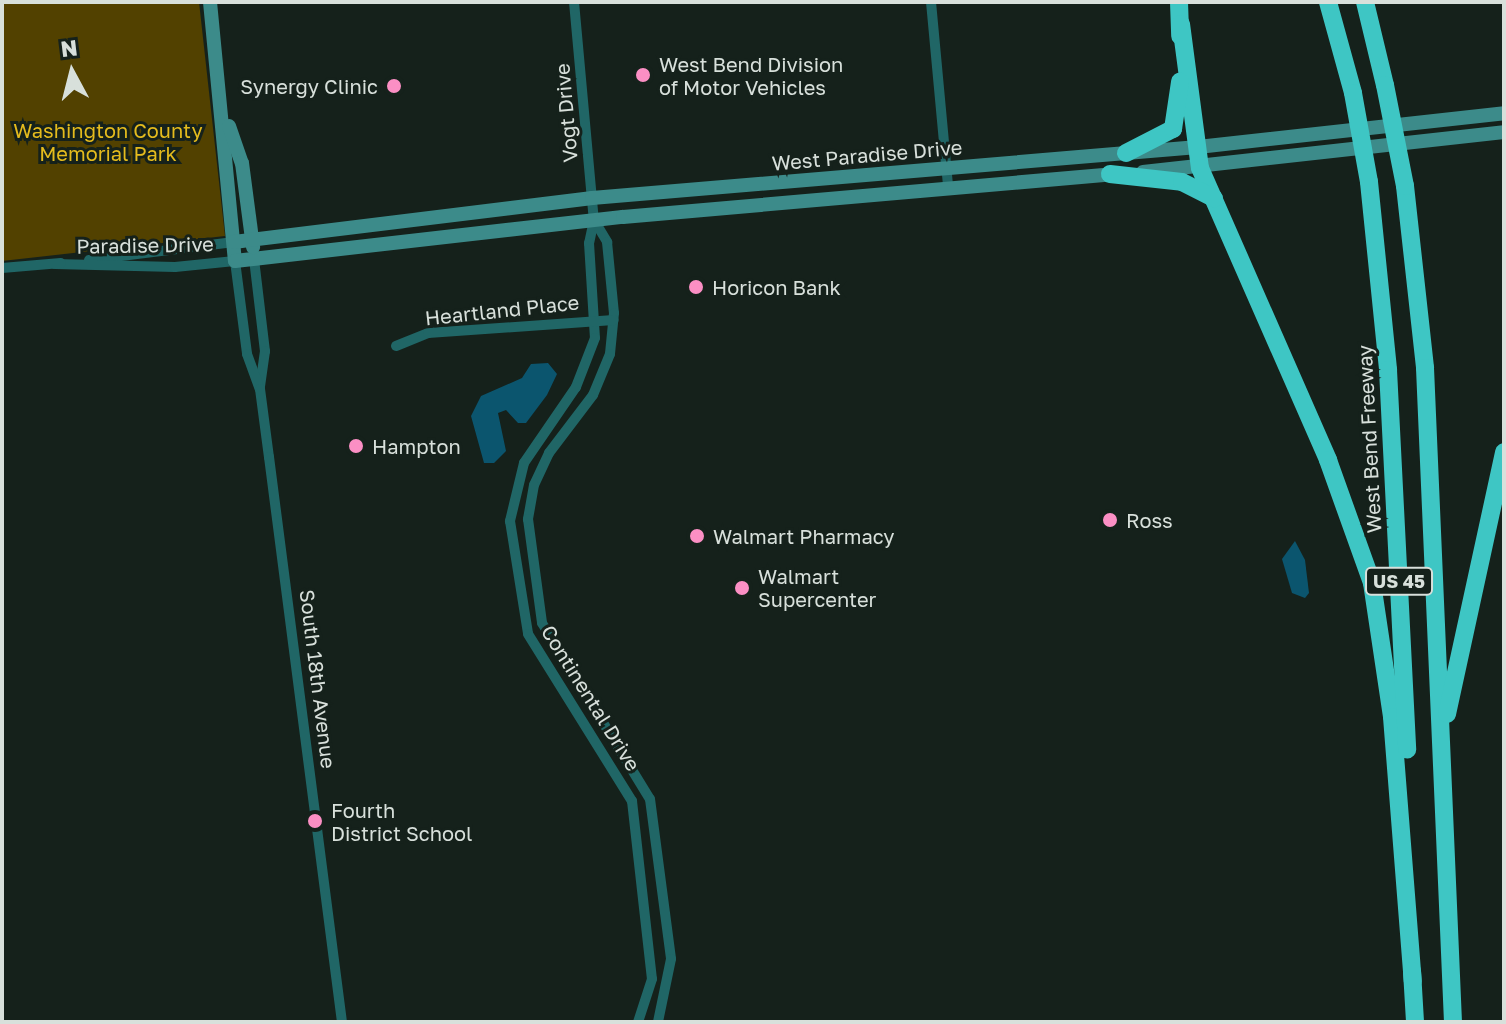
<!DOCTYPE html>
<html>
<head>
<meta charset="utf-8">
<style>
	body { margin:0 }
	#map { position:relative; width:1506px; height:1024px; overflow:hidden; background:#15211b; font-family:"Golos Text",sans-serif }
	div>[style] { position:absolute }
	.green>* { inset:0; background:#524100 }
	.water>* { inset:0; background:#0b556e }
	.street>* { height:10px; margin:-5px; padding:0 5px; transform-origin:5px; border-radius:5px; background:#206666 }
	.secondary>* { height:14px; margin:-7px; padding:0 7px; transform-origin:7px; border-radius:7px; background:#3c8b8a }
	.highway>* { height:18px; margin:-9px; padding:0 9px; transform-origin:9px; border-radius:9px; background:#3ec6c4 }
	.highway-bridge>* { height:18px; margin:-9px; padding:0 9px; transform-origin:9px; border-radius:9px; background:#3ec6c4 }
	.dots>* { width:22px; height:22px; translate:-50% -50%; box-sizing:border-box; border:4px solid #15211b; border-radius:50% }
	span { translate:-50% -50%; white-space:nowrap; text-align:center; line-height:1.15; -webkit-text-stroke:6px #15211b; paint-order:stroke }
	.shield-label span { padding:2px 6px; background:#15211b; border:2px solid; border-radius:6px; -webkit-text-stroke-width:0 }
	.shield-label { font-size:18px; color:#d8e0db; font-weight:700 }
	.poi-label { font-size:20px; color:#d8e0db }
	.left { translate:0 -50%; text-align:left }
	.right { translate:-100% -50%; text-align:right }
	.street-label { font-size:20px; color:#d8e0db }
	.park-label { font-size:20px; color:#e4bb1d }
	.frame { position:absolute; inset:0; border:4px solid #d8e0db; pointer-events:none }
	.north { position:absolute; left:32px; top:32px; width:80px; height:80px; -webkit-text-stroke:6px #15211b; paint-order:stroke; rotate:353deg; font-size:22px; font-weight:700; line-height:32px; text-align:center; color:#d8e0db }
	.north::after { content:''; display:block; margin:auto; width:28px; height:36px; background:#d8e0db; clip-path:polygon(50% 0,100% 100%,50% 72%,0 100%) }
</style>
</head>
<body>
<div id="map">
	<div class="green">
		<div style="clip-path:polygon(2px 2px,199px 2px,225px 236px,2px 261px)"></div>
	</div>
	<div class="water">
		<div style="clip-path:polygon(548px 363px,557px 374px,547px 395px,526px 423px,518px 423px,506px 410px,498px 413px,506px 451px,494px 463px,484px 463px,471px 416px,481px 396px,522px 378px,531px 364px)"></div>
		<div style="clip-path:polygon(1295px 541px,1305px 560px,1309px 593px,1305px 598px,1292px 593px,1282px 559px)"></div>
	</div>
	<div class="street">
		<div style="left:574px;top:2px;width:219px;rotate:84.8deg"></div>
		<div style="left:594px;top:220px;width:24px;rotate:102deg"></div>
		<div style="left:589px;top:243px;width:95px;rotate:86.4deg"></div>
		<div style="left:595px;top:338px;width:53px;rotate:111.2deg"></div>
		<div style="left:576px;top:387px;width:92px;rotate:124.4deg"></div>
		<div style="left:524px;top:463px;width:60px;rotate:103.6deg"></div>
		<div style="left:510px;top:521px;width:114px;rotate:80.9deg"></div>
		<div style="left:528px;top:634px;width:197px;rotate:58.1deg"></div>
		<div style="left:632px;top:801px;width:179px;rotate:83.6deg"></div>
		<div style="left:652px;top:979px;width:45px;rotate:108deg"></div>
		<div style="left:931px;top:2px;width:186px;rotate:84.7deg"></div>
		<div style="left:594px;top:220px;width:26px;rotate:59deg"></div>
		<div style="left:607px;top:242px;width:71px;rotate:84.4deg"></div>
		<div style="left:614px;top:313px;width:41px;rotate:95.6deg"></div>
		<div style="left:610px;top:354px;width:44px;rotate:112.5deg"></div>
		<div style="left:593px;top:395px;width:73px;rotate:127.2deg"></div>
		<div style="left:549px;top:453px;width:35px;rotate:115deg"></div>
		<div style="left:534px;top:485px;width:35px;rotate:100deg"></div>
		<div style="left:528px;top:519px;width:105px;rotate:82.3deg"></div>
		<div style="left:542px;top:623px;width:206px;rotate:58.5deg"></div>
		<div style="left:650px;top:799px;width:161px;rotate:82.5deg"></div>
		<div style="left:671px;top:959px;width:64px;rotate:101.7deg"></div>
		<div style="left:254px;top:259px;width:93px;rotate:83.2deg"></div>
		<div style="left:265px;top:351px;width:37px;rotate:98deg"></div>
		<div style="left:89px;top:260px;width:146px;rotate:-7.1deg"></div>
		<div style="left:55px;top:264px;width:120px;rotate:1.4deg"></div>
		<div style="left:175px;top:267px;width:60px;rotate:-5.7deg"></div>
		<div style="left:235px;top:261px;width:94px;rotate:82.6deg"></div>
		<div style="left:247px;top:354px;width:37px;rotate:70deg"></div>
		<div style="left:260px;top:389px;width:69px;rotate:82.5deg"></div>
		<div style="left:269px;top:457px;width:570px;rotate:82.64deg"></div>
		<div style="left:2px;top:268px;width:59px;rotate:-4.8deg"></div>
		<div style="left:396px;top:346px;width:35px;rotate:-22deg"></div>
		<div style="left:428px;top:333px;width:186px;rotate:-4deg"></div>
	</div>
	<div class="secondary">
		<div style="left:210px;top:2px;width:260px;rotate:84.5deg"></div>
		<div style="left:235px;top:261px;width:390px;rotate:-6.5deg"></div>
		<div style="left:623px;top:217px;width:497px;rotate:-5deg"></div>
		<div style="left:229px;top:126px;width:39px;rotate:71deg"></div>
		<div style="left:242px;top:163px;width:85px;rotate:82.5deg"></div>
		<div style="left:1143px;top:172px;width:363px;rotate:-6.3deg"></div>
		<div style="left:234px;top:242px;width:361px;rotate:-7deg"></div>
		<div style="left:592px;top:198px;width:608px;rotate:-4.81deg"></div>
		<div style="left:1198px;top:147px;width:308px;rotate:-6.3deg"></div>
	</div>
	<div class="highway">
		<div style="left:1179px;top:2px;width:34px;rotate:88deg"></div>
		<div style="left:1328px;top:2px;width:94px;rotate:74.6deg"></div>
		<div style="left:1365px;top:2px;width:85px;rotate:76.5deg"></div>
		<div style="left:1181px;top:24px;width:145px;rotate:82.5deg"></div>
		<div style="left:1200px;top:168px;width:319px;rotate:66.3deg"></div>
		<div style="left:1328px;top:460px;width:131px;rotate:70.3deg"></div>
		<div style="left:1372px;top:583px;width:135px;rotate:81.5deg"></div>
		<div style="left:1392px;top:717px;width:265px;rotate:85.5deg"></div>
		<div style="left:1126px;top:153px;width:53px;rotate:-27.1deg"></div>
		<div style="left:1173px;top:129px;width:48px;rotate:-81.5deg"></div>
		<div style="left:1110px;top:174px;width:72px;rotate:6.3deg"></div>
		<div style="left:1182px;top:182px;width:36px;rotate:27deg"></div>
		<div style="left:1369px;top:182px;width:189px;rotate:84.2deg"></div>
		<div style="left:1388px;top:370px;width:380px;rotate:87.1deg"></div>
		<div style="left:1405px;top:186px;width:183px;rotate:83.7deg"></div>
		<div style="left:1425px;top:368px;width:655px;rotate:87.55deg"></div>
		<div style="left:1447px;top:714px;width:268px;rotate:-77.7deg"></div>
		<div style="left:1412px;top:971px;width:51px;rotate:86.6deg"></div>
	</div>
	<div class="highway-bridge">
		<div style="left:1385px;top:85px;width:103px;rotate:78.8deg"></div>
		<div style="left:1353px;top:93px;width:90px;rotate:79.8deg"></div>
	</div>
	<div class="dots">
		<div style="left:643px;top:75px;background:#fb8fc4"></div>
		<div style="left:394px;top:86px;background:#fb8fc4"></div>
		<div style="left:696px;top:287px;background:#fb8fc4"></div>
		<div style="left:356px;top:446px;background:#fb8fc4"></div>
		<div style="left:1110px;top:520px;background:#fb8fc4"></div>
		<div style="left:697px;top:536px;background:#fb8fc4"></div>
		<div style="left:742px;top:588px;background:#fb8fc4"></div>
		<div style="left:315px;top:821px;background:#fb8fc4"></div>
	</div>
	<div class="shield-label">
		<span style="left:1399px;top:581px">US 45</span>
	</div>
	<div class="poi-label">
		<span class="left" style="left:659px;top:76px">West Bend Division<br>of Motor Vehicles</span>
		<span class="right" style="left:378px;top:86px">Synergy Clinic</span>
		<span class="left" style="left:712px;top:287px">Horicon Bank</span>
		<span class="left" style="left:372px;top:446px">Hampton</span>
		<span class="left" style="left:1126px;top:520px">Ross</span>
		<span class="left" style="left:713px;top:536px">Walmart Pharmacy</span>
		<span class="left" style="left:758px;top:588px">Walmart<br>Supercenter</span>
		<span class="left" style="left:331px;top:822px">Fourth<br>District School</span>
	</div>
	<div class="street-label">
		<span style="left:566px;top:113px;rotate:-95deg">Vogt Drive</span>
		<span style="left:867px;top:155px;rotate:-5deg">West Paradise Drive</span>
		<span style="left:145px;top:245px;rotate:-1deg">Paradise Drive</span>
		<span style="left:502px;top:310px;rotate:-6deg">Heartland Place</span>
		<span style="left:1369px;top:439px;rotate:-93deg">West Bend Freeway</span>
		<span style="left:318px;top:679px;rotate:83deg">South 18th Avenue</span>
		<span style="left:591px;top:698px;rotate:58deg">Continental Drive</span>
	</div>
	<div class="park-label">
		<span style="left:108px;top:142px">Washington County<br>Memorial Park</span>
	</div>
	<div class="frame"></div>
	<div class="north">N</div>
</div>
</body>
</html>
